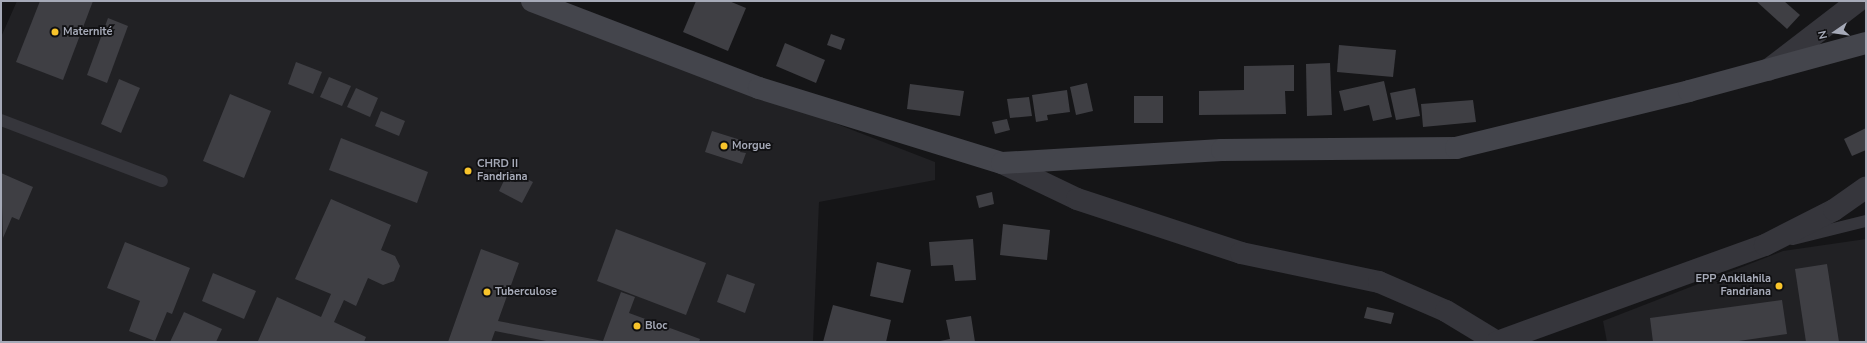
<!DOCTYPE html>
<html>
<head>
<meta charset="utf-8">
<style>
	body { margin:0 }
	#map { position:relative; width:1867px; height:343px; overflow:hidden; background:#151517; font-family:"Nunito Sans",sans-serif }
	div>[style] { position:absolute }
	.built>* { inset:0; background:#212124 }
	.building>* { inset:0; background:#3f3f44 }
	.lane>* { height:12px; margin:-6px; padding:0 6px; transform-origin:6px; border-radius:6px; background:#36363c }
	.street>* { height:22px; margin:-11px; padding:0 11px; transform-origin:11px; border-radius:11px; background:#36363c }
	.secondary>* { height:22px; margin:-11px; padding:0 11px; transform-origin:11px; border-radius:11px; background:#44454c }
	.dots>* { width:11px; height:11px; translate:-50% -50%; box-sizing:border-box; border:2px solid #101012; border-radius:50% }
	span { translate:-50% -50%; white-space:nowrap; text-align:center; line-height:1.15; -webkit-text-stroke:3.5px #101012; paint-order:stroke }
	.poi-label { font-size:11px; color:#a6aab8; font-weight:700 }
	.left { translate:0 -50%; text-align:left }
	.right { translate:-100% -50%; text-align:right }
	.frame { position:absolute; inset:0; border:2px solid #a6aab8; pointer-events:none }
	.north { position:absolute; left:1815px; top:12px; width:40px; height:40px; -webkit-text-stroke:3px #101012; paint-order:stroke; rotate:257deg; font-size:11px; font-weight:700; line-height:16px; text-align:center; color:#a6aab8 }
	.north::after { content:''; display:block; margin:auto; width:14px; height:18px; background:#a6aab8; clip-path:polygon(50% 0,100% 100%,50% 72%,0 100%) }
</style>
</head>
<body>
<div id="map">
	<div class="built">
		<div style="clip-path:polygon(17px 1px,519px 1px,935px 162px,935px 180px,819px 202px,813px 342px,1px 342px,1px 37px)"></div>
		<div style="clip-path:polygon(1866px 239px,1866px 342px,1607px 342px,1603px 321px,1783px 251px)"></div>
	</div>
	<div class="building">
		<div style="clip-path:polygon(40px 1px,93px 1px,63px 80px,16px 62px)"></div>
		<div style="clip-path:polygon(696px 1px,729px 1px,746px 8px,728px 51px,683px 32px)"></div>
		<div style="clip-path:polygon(1756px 1px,1784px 1px,1800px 15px,1787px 29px)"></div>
		<div style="clip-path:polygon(108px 18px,128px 26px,107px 83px,87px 75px)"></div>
		<div style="clip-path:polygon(831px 34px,845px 39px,841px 50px,827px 45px)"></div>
		<div style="clip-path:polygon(785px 43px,825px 60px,816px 83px,776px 66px)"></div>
		<div style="clip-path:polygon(1339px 45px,1396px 50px,1393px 77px,1337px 72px)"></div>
		<div style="clip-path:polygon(296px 62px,322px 72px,313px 94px,288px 84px)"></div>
		<div style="clip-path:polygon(1330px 63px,1332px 115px,1307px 116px,1306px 64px)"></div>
		<div style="clip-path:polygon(1294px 65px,1294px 91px,1285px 91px,1286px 114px,1199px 115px,1199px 91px,1244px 90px,1244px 66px)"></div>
		<div style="clip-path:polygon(329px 77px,351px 86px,342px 106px,320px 97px)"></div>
		<div style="clip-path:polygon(119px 79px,140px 88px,121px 133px,101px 124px)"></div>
		<div style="clip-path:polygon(1384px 81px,1392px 117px,1373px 121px,1369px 105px,1344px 111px,1339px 91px)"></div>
		<div style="clip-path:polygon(1087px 83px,1093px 111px,1076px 115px,1070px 87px)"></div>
		<div style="clip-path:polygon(910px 84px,964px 91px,960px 116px,907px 109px)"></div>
		<div style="clip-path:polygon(356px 88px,378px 98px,370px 117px,347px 107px)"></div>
		<div style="clip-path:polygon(1415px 88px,1420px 116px,1396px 120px,1390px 93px)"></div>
		<div style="clip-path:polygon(1067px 90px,1070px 112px,1047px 115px,1048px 120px,1036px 122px,1032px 95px)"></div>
		<div style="clip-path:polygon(230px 94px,271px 111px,244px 178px,203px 161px)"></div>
		<div style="clip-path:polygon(1134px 96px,1163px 96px,1163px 123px,1134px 123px)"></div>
		<div style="clip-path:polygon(1029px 97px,1032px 116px,1010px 118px,1007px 99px)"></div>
		<div style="clip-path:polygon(1473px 100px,1476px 122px,1423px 127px,1421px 104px)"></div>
		<div style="clip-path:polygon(381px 111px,405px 121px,399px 136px,375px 126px)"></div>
		<div style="clip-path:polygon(1007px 119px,1010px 130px,995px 134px,992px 122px)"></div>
		<div style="clip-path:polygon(1866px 128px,1866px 150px,1852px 156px,1844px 139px)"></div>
		<div style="clip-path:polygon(712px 131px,744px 141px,740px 152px,746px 153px,742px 164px,705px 152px)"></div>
		<div style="clip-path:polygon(341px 138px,428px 172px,417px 203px,329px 170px)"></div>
		<div style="clip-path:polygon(509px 170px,533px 182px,522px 203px,499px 191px)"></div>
		<div style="clip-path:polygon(1px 173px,33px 187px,19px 220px,12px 217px,3px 238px)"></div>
		<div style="clip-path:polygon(992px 192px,994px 204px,979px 208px,976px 196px)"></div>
		<div style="clip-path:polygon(331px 199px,391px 225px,381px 250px,395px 256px,400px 266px,394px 281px,383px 285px,368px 278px,356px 306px,344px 300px,334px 322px,366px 337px,364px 342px,258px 341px,277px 297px,321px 317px,331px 294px,295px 279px)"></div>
		<div style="clip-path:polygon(1003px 224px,1050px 230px,1047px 260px,1000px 255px)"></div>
		<div style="clip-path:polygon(616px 229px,706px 263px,686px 315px,597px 281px)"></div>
		<div style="clip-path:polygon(973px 239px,976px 280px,955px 281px,953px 265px,931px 266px,929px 242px)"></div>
		<div style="clip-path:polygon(125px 242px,190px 268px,172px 314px,167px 312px,155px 341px,129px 331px,140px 301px,107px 288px)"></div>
		<div style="clip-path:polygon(481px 249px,519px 263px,498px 321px,603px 341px,621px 292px,635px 297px,629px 313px,700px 339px,699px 342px,551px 342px,495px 331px,491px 342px,448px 342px)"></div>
		<div style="clip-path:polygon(877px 262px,911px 270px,903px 303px,870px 296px)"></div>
		<div style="clip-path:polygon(1827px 264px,1839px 342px,1806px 342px,1795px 269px)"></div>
		<div style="clip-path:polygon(213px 273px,256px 291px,244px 319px,202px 301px)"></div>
		<div style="clip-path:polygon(727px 274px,755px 284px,745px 313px,717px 302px)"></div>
		<div style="clip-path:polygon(1782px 300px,1787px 334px,1732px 342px,1653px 342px,1650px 318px)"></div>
		<div style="clip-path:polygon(833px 305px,891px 320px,886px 342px,823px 342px)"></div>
		<div style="clip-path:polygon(1367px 307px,1394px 313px,1391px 324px,1364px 318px)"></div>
		<div style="clip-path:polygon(184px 312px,222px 329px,216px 342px,170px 342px)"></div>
		<div style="clip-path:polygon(971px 316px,975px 342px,935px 342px,950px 339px,946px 320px)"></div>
	</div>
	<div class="lane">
		<div style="left:1px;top:120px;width:172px;rotate:20.8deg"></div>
		<div style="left:1793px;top:239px;width:75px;rotate:-13.9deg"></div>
	</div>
	<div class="street">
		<div style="left:1768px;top:70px;width:113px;rotate:-37.5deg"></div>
		<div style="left:1002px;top:163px;width:83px;rotate:25.6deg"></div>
		<div style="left:1077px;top:199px;width:173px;rotate:18.2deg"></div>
		<div style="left:1241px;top:253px;width:141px;rotate:11.9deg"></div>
		<div style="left:1379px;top:282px;width:73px;rotate:23.4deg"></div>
		<div style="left:1446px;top:311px;width:60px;rotate:31.3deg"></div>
		<div style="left:1497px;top:342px;width:285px;rotate:-19.9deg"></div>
		<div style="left:1765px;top:245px;width:77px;rotate:-26.9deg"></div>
		<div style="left:1834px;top:210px;width:39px;rotate:-35deg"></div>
	</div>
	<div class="secondary">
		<div style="left:532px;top:1px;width:243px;rotate:21deg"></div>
		<div style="left:759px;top:88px;width:254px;rotate:17.2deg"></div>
		<div style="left:1002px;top:163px;width:220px;rotate:-3.4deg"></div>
		<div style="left:1222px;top:150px;width:234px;rotate:-0.5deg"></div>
		<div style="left:1456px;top:148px;width:240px;rotate:-13.7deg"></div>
		<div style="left:1689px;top:91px;width:183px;rotate:-15.2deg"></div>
	</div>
	<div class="dots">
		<div style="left:55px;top:32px;background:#f8c42b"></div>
		<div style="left:724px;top:146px;background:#f8c42b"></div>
		<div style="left:468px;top:171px;background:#f8c42b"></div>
		<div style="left:1779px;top:286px;background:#f8c42b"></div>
		<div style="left:487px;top:292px;background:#f8c42b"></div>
		<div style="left:637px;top:326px;background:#f8c42b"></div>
	</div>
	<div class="poi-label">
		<span class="left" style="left:63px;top:32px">Maternité</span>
		<span class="left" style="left:732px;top:146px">Morgue</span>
		<span class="left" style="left:477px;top:171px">CHRD II<br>Fandriana</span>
		<span class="right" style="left:1771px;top:286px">EPP Ankilahila<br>Fandriana</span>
		<span class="left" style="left:495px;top:292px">Tuberculose</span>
		<span class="left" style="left:645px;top:326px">Bloc</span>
	</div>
	<div class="frame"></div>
	<div class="north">N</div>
</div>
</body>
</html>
